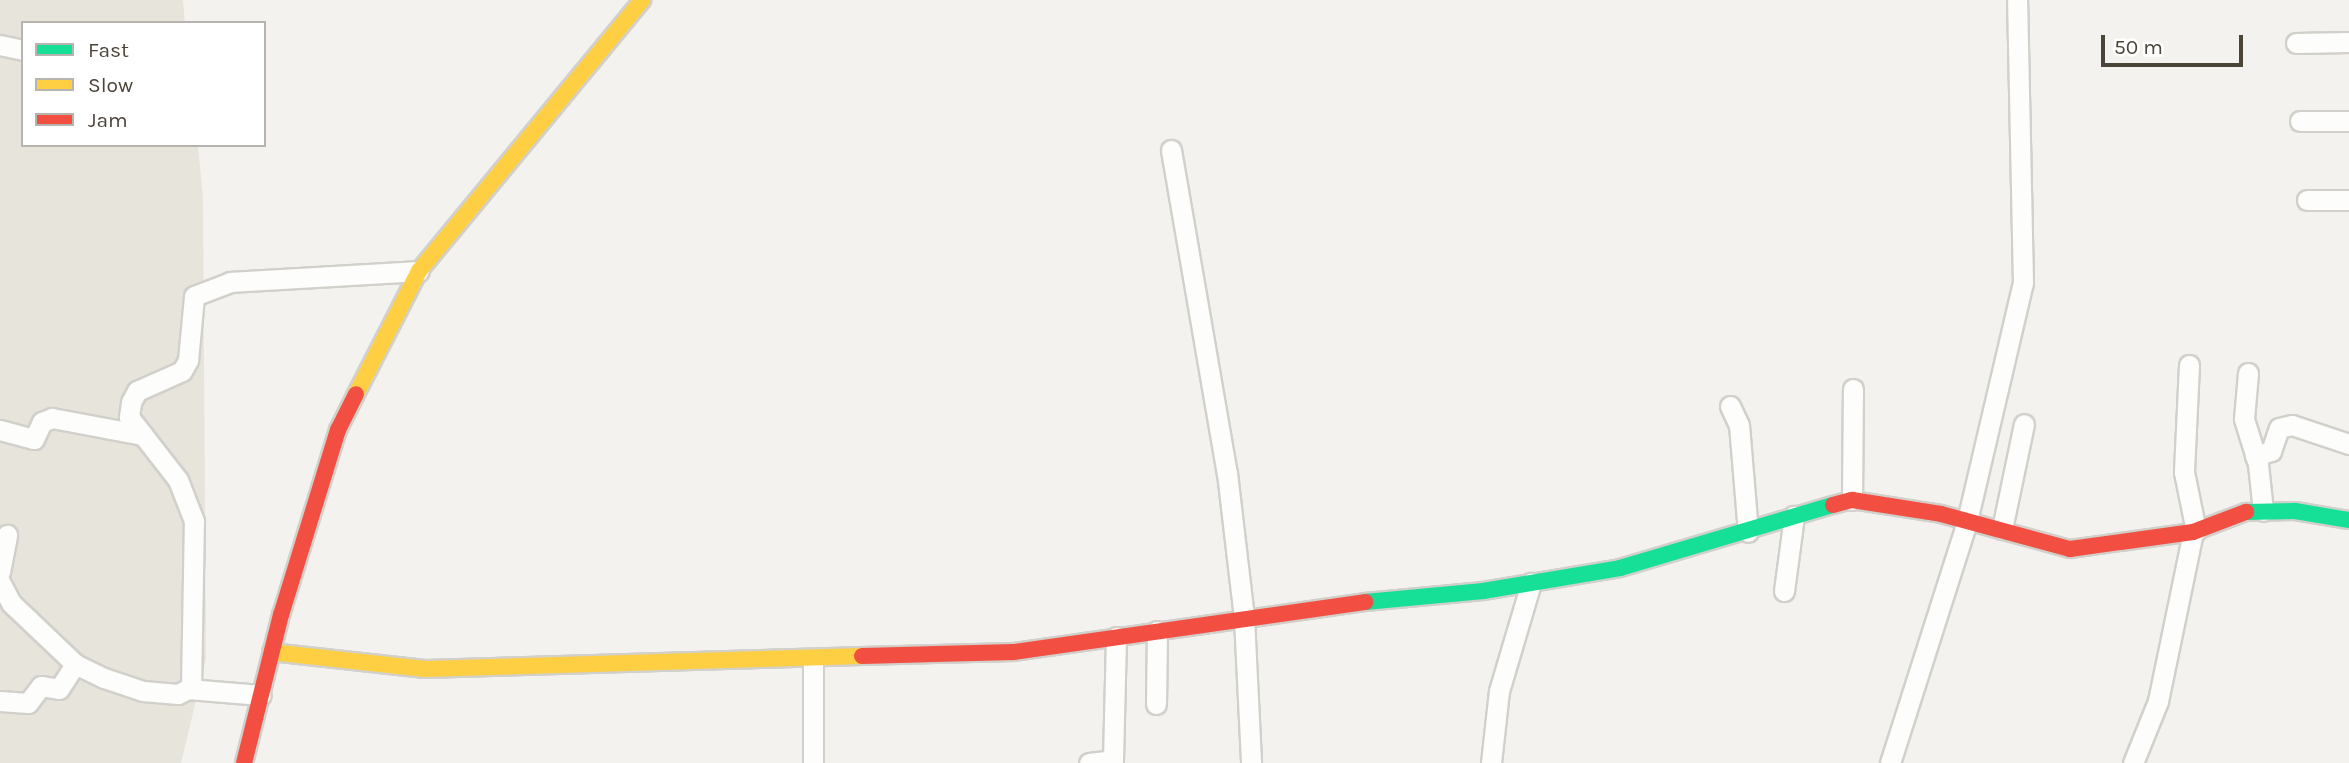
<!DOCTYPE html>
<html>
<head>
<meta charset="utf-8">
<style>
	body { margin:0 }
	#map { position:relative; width:2349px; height:763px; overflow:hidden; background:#f4f2ee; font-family:Karla,sans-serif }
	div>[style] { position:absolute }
	.residential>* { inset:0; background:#e7e4dc }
	.roads { filter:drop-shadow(2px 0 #d2d0cb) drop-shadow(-2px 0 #d2d0cb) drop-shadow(0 2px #d2d0cb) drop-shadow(0 -2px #d2d0cb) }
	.street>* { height:19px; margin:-9.5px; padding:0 9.5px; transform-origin:9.5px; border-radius:9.5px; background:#fdfdfc }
	.fast>* { height:16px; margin:-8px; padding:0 8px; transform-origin:8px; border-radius:8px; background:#16e098 }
	.slow>* { height:16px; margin:-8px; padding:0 8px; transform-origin:8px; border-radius:8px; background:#ffcf43 }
	.jam>* { height:16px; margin:-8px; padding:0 8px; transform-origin:8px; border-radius:8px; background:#f24e42 }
	span { translate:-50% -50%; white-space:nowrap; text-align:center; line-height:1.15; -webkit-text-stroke:5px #fff; paint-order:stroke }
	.legend { position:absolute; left:21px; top:21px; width:245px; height:126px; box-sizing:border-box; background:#fff; border:2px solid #b7b4b0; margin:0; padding:9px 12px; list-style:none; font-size:21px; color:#4b4439 }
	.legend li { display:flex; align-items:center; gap:14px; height:35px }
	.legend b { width:35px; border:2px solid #b7b4b0 }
	.scale { position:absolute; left:2101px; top:35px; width:142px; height:32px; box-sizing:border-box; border:4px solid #4b4439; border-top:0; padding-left:9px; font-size:21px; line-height:24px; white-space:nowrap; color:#4b4439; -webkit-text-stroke:5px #fff; paint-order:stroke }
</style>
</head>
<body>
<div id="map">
	<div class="residential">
		<div style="clip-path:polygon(0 0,183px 0,185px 23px,23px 23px,23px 145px,198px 145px,203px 199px,206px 659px,181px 763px,0 763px)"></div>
	</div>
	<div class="roads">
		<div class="street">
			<div style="left:2296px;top:43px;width:53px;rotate:-1.1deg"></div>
			<div style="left:0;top:45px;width:24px;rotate:12deg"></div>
			<div style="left:2300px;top:121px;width:49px"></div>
			<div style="left:1171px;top:150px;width:328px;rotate:80.2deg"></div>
			<div style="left:1227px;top:473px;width:146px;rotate:83.3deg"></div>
			<div style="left:1244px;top:618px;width:145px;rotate:87.2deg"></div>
			<div style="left:2307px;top:200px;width:42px"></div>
			<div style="left:2189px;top:365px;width:107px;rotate:92.7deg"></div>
			<div style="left:2184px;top:472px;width:60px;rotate:78.5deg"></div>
			<div style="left:2248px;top:373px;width:46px;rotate:95deg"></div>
			<div style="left:2244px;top:419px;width:47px;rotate:72.7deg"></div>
			<div style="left:2258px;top:464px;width:47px;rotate:83.9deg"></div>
			<div style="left:1730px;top:406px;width:21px;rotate:65deg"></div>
			<div style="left:1739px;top:425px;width:107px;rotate:85.2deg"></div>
			<div style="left:0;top:430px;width:35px;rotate:15deg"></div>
			<div style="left:34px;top:439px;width:19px;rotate:-65deg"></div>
			<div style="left:42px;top:422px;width:11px;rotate:-22deg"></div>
			<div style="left:52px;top:418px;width:93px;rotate:10.6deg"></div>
			<div style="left:2255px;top:456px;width:17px;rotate:-17deg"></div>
			<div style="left:2271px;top:451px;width:24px;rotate:-71deg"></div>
			<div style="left:2279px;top:428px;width:13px;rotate:-13deg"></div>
			<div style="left:2292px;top:425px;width:60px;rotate:18.4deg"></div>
			<div style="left:1852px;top:500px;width:111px;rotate:-89.5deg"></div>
			<div style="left:2002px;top:529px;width:107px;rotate:-78.2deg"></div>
			<div style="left:0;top:572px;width:38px;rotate:-79deg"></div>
			<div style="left:0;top:582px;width:24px;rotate:62deg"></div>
			<div style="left:11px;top:603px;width:88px;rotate:43.6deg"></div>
			<div style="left:75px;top:664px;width:32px;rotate:26deg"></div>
			<div style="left:104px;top:678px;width:41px;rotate:18.4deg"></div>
			<div style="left:143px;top:691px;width:35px;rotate:5deg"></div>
			<div style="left:178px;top:694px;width:11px;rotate:-27deg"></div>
			<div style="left:188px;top:689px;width:73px;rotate:4.7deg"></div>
			<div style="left:1784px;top:591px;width:76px;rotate:-82.4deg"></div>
			<div style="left:813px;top:659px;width:104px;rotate:90deg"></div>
			<div style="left:191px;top:689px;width:168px;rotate:-89deg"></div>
			<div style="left:194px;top:521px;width:44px;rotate:-111.3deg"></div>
			<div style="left:178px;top:480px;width:80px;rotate:-127.9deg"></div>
			<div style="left:129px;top:417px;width:15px;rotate:-82deg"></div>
			<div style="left:131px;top:402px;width:13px;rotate:-61deg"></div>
			<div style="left:137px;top:391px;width:49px;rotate:-24deg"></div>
			<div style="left:182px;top:371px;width:13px;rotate:-61deg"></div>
			<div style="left:188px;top:360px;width:64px;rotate:-84.6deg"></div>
			<div style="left:194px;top:296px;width:39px;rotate:-21deg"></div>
			<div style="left:230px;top:282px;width:189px;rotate:-3.3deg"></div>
			<div style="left:0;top:701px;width:28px;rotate:4deg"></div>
			<div style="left:28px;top:703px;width:21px;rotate:-53deg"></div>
			<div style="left:41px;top:686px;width:18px;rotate:9deg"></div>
			<div style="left:59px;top:689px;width:30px;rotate:-57deg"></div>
			<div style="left:1156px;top:704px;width:73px;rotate:-89.2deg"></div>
			<div style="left:1089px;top:763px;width:24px;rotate:-7deg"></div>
			<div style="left:1113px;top:760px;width:123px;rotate:-88.6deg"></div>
			<div style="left:1491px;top:763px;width:72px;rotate:-83.7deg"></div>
			<div style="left:1499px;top:691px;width:113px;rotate:-73.5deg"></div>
			<div style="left:1890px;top:763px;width:254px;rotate:-72.3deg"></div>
			<div style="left:1967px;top:521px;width:244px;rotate:-76.8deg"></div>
			<div style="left:2023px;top:283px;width:283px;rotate:-91.2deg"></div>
			<div style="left:2133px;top:763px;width:67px;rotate:-68deg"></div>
			<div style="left:2158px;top:701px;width:173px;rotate:-78.3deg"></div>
		</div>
		<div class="fast">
			<div style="left:2246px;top:512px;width:49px;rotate:-1.2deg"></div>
			<div style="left:2295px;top:511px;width:55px;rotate:9.5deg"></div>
			<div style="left:1365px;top:602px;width:119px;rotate:-5.3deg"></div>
			<div style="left:1483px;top:591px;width:139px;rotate:-9.5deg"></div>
			<div style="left:1620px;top:568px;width:222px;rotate:-16.5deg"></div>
		</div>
		<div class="slow">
			<div style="left:356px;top:394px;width:138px;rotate:-62.9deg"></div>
			<div style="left:419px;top:271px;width:351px;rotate:-50.5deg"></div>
			<div style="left:271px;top:652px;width:155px;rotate:6.3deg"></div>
			<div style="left:425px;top:669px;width:437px;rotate:-1.7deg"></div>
		</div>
		<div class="jam">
			<div style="left:1833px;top:505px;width:20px;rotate:-15deg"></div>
			<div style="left:1852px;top:500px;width:90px;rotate:8.9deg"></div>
			<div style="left:1941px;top:514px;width:134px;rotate:15.2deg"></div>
			<div style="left:2070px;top:549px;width:124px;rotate:-7.9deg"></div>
			<div style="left:2193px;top:532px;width:57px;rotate:-20.7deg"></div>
			<div style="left:862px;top:656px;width:152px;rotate:-1.5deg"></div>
			<div style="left:1014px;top:652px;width:355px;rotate:-8.1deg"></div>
			<div style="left:244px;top:763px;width:153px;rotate:-76deg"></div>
			<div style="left:281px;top:615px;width:194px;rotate:-72.9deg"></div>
			<div style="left:338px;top:430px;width:40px;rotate:-63.4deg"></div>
		</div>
	</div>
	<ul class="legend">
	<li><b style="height:9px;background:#16e098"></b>Fast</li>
	<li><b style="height:9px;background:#ffcf43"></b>Slow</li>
	<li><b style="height:9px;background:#f24e42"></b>Jam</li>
	</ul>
	<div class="scale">50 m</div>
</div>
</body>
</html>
